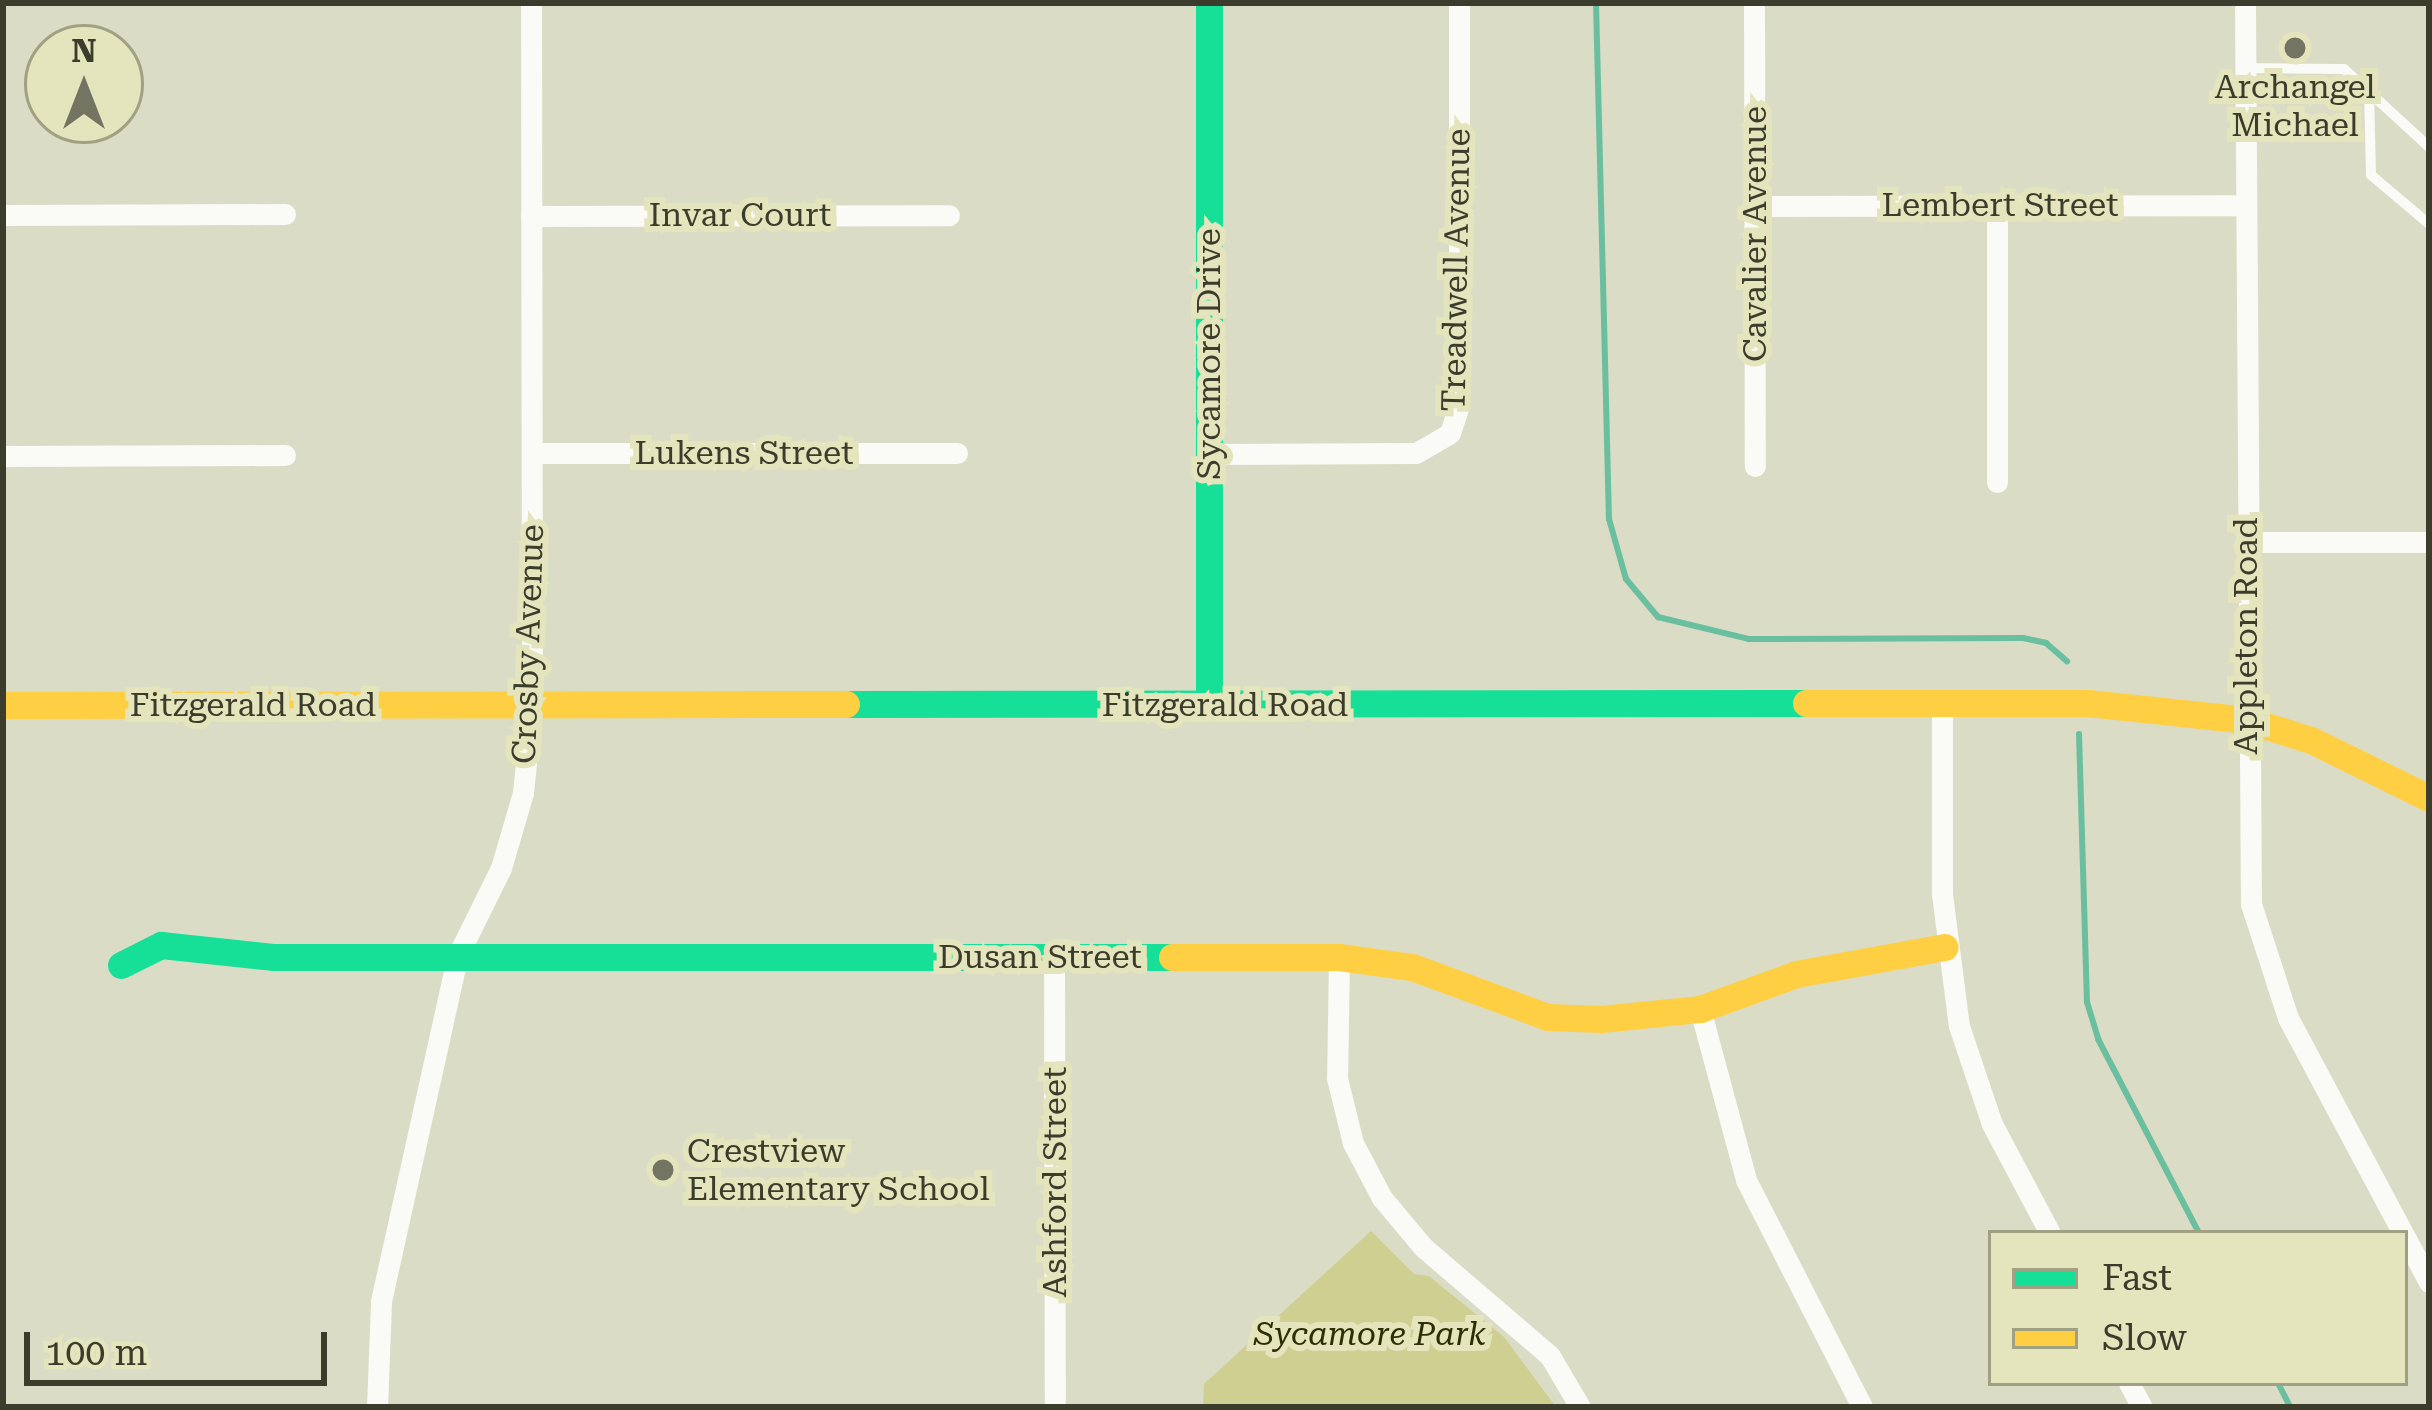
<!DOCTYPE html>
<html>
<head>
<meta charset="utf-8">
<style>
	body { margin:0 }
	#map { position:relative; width:2432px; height:1410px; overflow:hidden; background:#dbdcc5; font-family:"Roboto Serif",serif }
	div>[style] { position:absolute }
	.green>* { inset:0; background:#cecf90 }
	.stream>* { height:6px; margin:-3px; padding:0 3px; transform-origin:3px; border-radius:3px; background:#6abf9e }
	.lane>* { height:10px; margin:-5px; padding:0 5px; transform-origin:5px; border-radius:5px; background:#fafaf6 }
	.street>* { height:21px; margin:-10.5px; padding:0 10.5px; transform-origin:10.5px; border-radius:10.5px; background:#fafaf6 }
	.fast>* { height:27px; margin:-13.5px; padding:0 13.5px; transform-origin:13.5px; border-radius:13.5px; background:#16e098 }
	.slow>* { height:27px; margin:-13.5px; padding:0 13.5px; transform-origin:13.5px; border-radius:13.5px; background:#ffcf43 }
	.dots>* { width:33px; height:33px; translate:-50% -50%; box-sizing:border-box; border:6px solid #e4e5bc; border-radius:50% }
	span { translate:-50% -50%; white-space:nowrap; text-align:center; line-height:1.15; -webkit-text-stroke:12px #e4e5bc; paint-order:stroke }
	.poi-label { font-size:33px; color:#3b3c2c }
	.left { translate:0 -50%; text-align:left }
	.street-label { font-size:33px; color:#3b3c2c }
	.park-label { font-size:33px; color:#2f2e03; font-style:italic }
	.frame { position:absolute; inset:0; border:6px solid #3b3c2c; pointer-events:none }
	.legend { position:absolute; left:1988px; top:1230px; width:420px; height:156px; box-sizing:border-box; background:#e4e5bc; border:3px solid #a0a182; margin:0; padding:15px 21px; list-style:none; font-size:36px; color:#3b3c2c }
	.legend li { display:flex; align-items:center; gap:24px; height:60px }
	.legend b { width:60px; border:3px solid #a0a182 }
	.north { position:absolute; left:24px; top:24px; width:120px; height:120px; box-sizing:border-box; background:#e4e5bc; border:3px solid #a0a182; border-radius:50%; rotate:0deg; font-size:33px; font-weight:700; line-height:48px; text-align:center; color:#3b3c2c }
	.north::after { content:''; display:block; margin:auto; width:42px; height:54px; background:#737462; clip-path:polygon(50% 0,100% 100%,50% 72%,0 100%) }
	.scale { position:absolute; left:24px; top:1332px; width:303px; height:54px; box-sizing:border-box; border:6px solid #3b3c2c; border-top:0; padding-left:15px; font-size:36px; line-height:42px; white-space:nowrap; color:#3b3c2c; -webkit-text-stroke:9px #e4e5bc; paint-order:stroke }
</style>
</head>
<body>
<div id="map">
	<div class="green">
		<div style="clip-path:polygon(1371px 1231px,1414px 1274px,1429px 1276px,1504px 1337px,1556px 1407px,1203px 1407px,1204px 1384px)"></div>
	</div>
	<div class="stream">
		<div style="left:1596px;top:3px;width:516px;rotate:88.56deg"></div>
		<div style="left:1609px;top:519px;width:62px;rotate:74.2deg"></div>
		<div style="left:1626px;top:579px;width:50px;rotate:49.9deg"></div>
		<div style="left:1658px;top:617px;width:94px;rotate:13.6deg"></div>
		<div style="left:1749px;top:639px;width:274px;rotate:-0.2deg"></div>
		<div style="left:2023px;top:638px;width:24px;rotate:12deg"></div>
		<div style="left:2046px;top:643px;width:28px;rotate:41deg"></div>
		<div style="left:2079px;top:734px;width:268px;rotate:88.3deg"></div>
		<div style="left:2087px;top:1002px;width:39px;rotate:73deg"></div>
		<div style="left:2098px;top:1039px;width:219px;rotate:62.5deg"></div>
		<div style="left:2278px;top:1383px;width:27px;rotate:63deg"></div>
	</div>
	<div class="lane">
		<div style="left:2245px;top:68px;width:99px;rotate:0.6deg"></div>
		<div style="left:2344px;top:69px;width:115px;rotate:42.5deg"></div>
		<div style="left:2369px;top:92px;width:83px;rotate:88.6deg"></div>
		<div style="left:2371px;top:175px;width:76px;rotate:40.2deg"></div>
	</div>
	<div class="street">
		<div style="left:1754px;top:3px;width:463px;rotate:89.9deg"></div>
		<div style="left:2245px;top:3px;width:901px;rotate:89.62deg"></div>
		<div style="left:2251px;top:904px;width:120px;rotate:72deg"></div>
		<div style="left:2288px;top:1018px;width:244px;rotate:61.9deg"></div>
		<div style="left:1997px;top:205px;width:277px;rotate:90deg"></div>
		<div style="left:1755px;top:206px;width:490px;rotate:-0.1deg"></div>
		<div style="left:3px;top:215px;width:282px;rotate:-0.2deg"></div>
		<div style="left:531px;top:216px;width:418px;rotate:-0.1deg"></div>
		<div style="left:532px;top:453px;width:425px"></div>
		<div style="left:1209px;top:454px;width:207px;rotate:-0.3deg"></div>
		<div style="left:1416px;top:453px;width:39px;rotate:-30deg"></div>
		<div style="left:1450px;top:433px;width:29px;rotate:-72deg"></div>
		<div style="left:1459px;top:405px;width:402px;rotate:-90deg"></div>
		<div style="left:3px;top:456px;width:282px;rotate:-0.2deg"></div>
		<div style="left:2246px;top:542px;width:183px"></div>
		<div style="left:1942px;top:705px;width:189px;rotate:90deg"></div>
		<div style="left:1942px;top:894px;width:133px;rotate:82.7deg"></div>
		<div style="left:1959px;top:1026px;width:103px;rotate:71.4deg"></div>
		<div style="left:1992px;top:1124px;width:123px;rotate:62deg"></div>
		<div style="left:1054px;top:957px;width:450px;rotate:89.9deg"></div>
		<div style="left:1339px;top:957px;width:121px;rotate:90.9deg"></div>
		<div style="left:1337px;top:1078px;width:67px;rotate:76.2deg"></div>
		<div style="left:1353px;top:1143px;width:62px;rotate:62.2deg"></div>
		<div style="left:1382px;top:1198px;width:64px;rotate:50.1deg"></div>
		<div style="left:1423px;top:1247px;width:167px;rotate:40.6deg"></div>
		<div style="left:1550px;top:1356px;width:59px;rotate:59.5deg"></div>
		<div style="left:1700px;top:1009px;width:177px;rotate:74.9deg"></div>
		<div style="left:1746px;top:1180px;width:255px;rotate:62.9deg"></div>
		<div style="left:2405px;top:1237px;width:51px;rotate:61.9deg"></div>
		<div style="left:2129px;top:1383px;width:27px;rotate:62deg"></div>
		<div style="left:377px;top:1407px;width:106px;rotate:-87.8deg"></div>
		<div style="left:381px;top:1301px;width:352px;rotate:-77.5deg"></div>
		<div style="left:457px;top:957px;width:99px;rotate:-63.7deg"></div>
		<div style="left:501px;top:868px;width:78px;rotate:-73.7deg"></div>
		<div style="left:523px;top:793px;width:88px;rotate:-84.2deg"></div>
		<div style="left:532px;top:705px;width:702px;rotate:-90.08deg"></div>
	</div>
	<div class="fast">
		<div style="left:1209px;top:3px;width:702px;rotate:90deg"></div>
		<div style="left:846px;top:704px;width:960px;rotate:-0.06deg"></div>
		<div style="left:121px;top:965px;width:45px;rotate:-26.6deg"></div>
		<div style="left:161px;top:945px;width:114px;rotate:6.1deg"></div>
		<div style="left:274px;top:957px;width:898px"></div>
	</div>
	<div class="slow">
		<div style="left:1806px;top:703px;width:282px"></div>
		<div style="left:2088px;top:703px;width:160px;rotate:6.1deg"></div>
		<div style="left:2247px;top:720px;width:67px;rotate:17.4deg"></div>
		<div style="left:2311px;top:740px;width:131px;rotate:26.2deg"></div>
		<div style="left:3px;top:705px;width:843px;rotate:-0.07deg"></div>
		<div style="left:1172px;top:957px;width:167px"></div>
		<div style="left:1339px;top:957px;width:74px;rotate:7.8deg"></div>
		<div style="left:1412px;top:967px;width:145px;rotate:20.2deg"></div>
		<div style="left:1548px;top:1017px;width:53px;rotate:2.2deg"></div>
		<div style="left:1601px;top:1019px;width:100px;rotate:-5.8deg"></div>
		<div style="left:1700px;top:1009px;width:102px;rotate:-20deg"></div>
		<div style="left:1796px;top:974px;width:151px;rotate:-10.3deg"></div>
	</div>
	<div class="dots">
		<div style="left:2295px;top:48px;background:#737462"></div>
		<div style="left:663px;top:1170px;background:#737462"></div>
	</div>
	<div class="poi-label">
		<span style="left:2295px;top:106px">Archangel<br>Michael</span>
		<span class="left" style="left:687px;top:1170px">Crestview<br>Elementary School</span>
	</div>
	<div class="street-label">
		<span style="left:2000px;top:205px">Lembert Street</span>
		<span style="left:740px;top:215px">Invar Court</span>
		<span style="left:1755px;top:234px;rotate:-90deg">Cavalier Avenue</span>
		<span style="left:1456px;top:270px;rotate:-89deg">Treadwell Avenue</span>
		<span style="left:1209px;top:354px;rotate:-90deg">Sycamore Drive</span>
		<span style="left:744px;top:453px">Lukens Street</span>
		<span style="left:2246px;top:636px;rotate:-90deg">Appleton Road</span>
		<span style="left:528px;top:644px;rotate:-88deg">Crosby Avenue</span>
		<span style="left:253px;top:705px">Fitzgerald Road</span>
		<span style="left:1225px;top:705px">Fitzgerald Road</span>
		<span style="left:1040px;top:957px">Dusan Street</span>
		<span style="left:1055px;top:1182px;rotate:-90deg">Ashford Street</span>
	</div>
	<div class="park-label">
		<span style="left:1370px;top:1334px">Sycamore Park</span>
	</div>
	<div class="frame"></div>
	<ul class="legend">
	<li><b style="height:15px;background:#16e098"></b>Fast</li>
	<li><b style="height:15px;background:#ffcf43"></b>Slow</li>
	</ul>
	<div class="north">N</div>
	<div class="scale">100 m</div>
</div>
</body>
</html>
